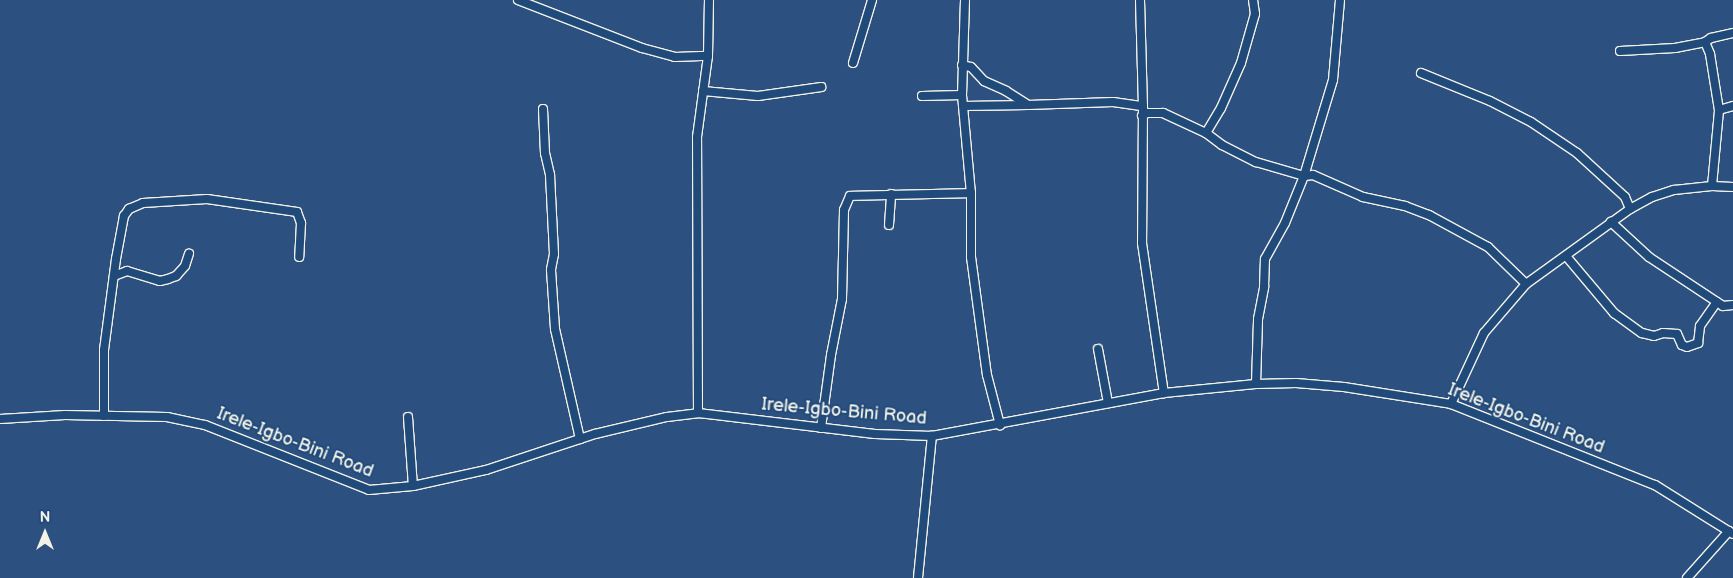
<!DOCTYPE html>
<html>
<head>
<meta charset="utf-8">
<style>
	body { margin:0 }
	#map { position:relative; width:1733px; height:578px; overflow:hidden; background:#2c5181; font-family:"Balsamiq Sans",sans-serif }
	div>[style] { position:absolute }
	.roads { filter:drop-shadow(1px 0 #f4f1e8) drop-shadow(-1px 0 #f4f1e8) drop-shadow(0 1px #f4f1e8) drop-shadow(0 -1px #f4f1e8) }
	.minor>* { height:8px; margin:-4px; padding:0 4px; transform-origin:4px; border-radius:4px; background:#1f4a7a }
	span { translate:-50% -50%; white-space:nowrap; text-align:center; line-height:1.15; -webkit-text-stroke:4px #1f4a7a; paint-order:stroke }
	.street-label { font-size:18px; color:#f4f1e8 }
	.north { position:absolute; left:20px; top:508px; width:50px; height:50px; -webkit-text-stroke:4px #1f4a7a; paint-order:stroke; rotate:0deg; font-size:14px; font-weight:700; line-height:20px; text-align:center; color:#f4f1e8 }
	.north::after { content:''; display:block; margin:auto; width:18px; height:22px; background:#f4f1e8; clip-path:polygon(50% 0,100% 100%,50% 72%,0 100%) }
</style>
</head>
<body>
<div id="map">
	<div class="roads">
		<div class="minor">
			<div style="left:518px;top:0;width:133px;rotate:21.2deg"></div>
			<div style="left:642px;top:48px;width:34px;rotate:15deg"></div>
			<div style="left:675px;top:57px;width:33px;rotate:-2deg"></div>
			<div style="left:965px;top:0;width:95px;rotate:91.8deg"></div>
			<div style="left:962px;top:95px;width:98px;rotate:84.8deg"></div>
			<div style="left:971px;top:193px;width:64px;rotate:90deg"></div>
			<div style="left:971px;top:257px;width:119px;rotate:82.3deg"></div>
			<div style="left:987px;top:375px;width:52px;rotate:75.4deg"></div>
			<div style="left:1140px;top:0;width:106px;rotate:88.4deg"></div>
			<div style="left:1143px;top:106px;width:137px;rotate:90.4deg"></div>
			<div style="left:1142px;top:243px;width:152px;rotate:81.7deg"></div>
			<div style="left:1705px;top:42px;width:13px;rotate:67deg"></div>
			<div style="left:1710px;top:54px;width:57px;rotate:80.9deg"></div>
			<div style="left:1620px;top:51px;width:55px;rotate:-3.1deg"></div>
			<div style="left:1675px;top:48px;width:31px;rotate:-11deg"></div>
			<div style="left:1705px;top:42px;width:7px;rotate:-34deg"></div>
			<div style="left:1711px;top:38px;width:23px;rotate:-13deg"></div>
			<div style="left:853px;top:63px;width:66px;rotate:-73.2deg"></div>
			<div style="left:962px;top:65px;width:9px;rotate:13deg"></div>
			<div style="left:971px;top:67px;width:19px;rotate:47deg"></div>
			<div style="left:984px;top:81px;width:24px;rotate:24deg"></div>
			<div style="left:1006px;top:91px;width:26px;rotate:32deg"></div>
			<div style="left:1028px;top:105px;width:85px;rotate:-2deg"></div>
			<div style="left:1113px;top:102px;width:30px;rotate:8deg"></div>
			<div style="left:1421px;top:73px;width:74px;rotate:22.1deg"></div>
			<div style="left:1490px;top:101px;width:46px;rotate:27.1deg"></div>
			<div style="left:1531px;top:122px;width:55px;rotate:34deg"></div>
			<div style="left:1577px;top:153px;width:65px;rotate:42.5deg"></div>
			<div style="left:1625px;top:197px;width:13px;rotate:67deg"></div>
			<div style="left:703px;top:91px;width:55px;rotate:5.2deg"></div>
			<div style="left:758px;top:96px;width:64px;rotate:-8.1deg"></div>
			<div style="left:922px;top:96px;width:40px;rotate:-1.4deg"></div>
			<div style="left:963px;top:106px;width:65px;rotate:-0.9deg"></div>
			<div style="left:543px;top:109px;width:44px;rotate:87.4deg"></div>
			<div style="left:545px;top:153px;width:23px;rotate:77deg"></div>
			<div style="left:550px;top:175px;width:79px;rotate:87.1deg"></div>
			<div style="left:554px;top:254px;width:16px;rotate:101deg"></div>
			<div style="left:551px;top:270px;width:59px;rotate:86.1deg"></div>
			<div style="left:555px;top:329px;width:113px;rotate:77.2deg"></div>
			<div style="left:1142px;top:116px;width:6px;rotate:-31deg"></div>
			<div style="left:1147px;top:113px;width:16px"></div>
			<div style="left:1163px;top:113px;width:47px;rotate:24.9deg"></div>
			<div style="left:1206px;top:133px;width:20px;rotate:37deg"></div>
			<div style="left:1222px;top:145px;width:38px;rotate:27deg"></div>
			<div style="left:1256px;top:162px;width:50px;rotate:16.3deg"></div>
			<div style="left:1304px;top:176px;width:9px;rotate:-6deg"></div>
			<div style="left:1313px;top:175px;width:55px;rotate:23.7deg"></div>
			<div style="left:1363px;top:197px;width:43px;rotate:12.1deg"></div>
			<div style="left:1405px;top:206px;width:26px;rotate:21deg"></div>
			<div style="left:1429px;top:215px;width:67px;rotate:28.5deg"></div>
			<div style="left:1488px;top:247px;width:53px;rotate:44.2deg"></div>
			<div style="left:1206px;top:133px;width:29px;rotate:-59deg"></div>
			<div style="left:1221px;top:108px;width:49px;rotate:-66deg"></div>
			<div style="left:1241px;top:63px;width:51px;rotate:-74.1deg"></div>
			<div style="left:1255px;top:14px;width:14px;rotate:-98deg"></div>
			<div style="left:1712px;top:186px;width:76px;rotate:-84.7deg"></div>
			<div style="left:1719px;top:110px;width:15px;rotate:-16deg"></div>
			<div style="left:889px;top:225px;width:31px;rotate:-86deg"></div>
			<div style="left:1566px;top:256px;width:75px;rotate:49.9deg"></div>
			<div style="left:1614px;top:313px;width:34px;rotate:36deg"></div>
			<div style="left:1642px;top:333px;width:12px;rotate:14deg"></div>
			<div style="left:1654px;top:336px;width:9px;rotate:-18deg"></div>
			<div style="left:1663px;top:333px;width:14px;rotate:4deg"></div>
			<div style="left:1677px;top:334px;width:12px;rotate:66deg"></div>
			<div style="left:1682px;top:345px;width:5px;rotate:22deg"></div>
			<div style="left:1687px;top:347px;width:12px;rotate:-20deg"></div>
			<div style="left:1698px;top:343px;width:17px;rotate:-83deg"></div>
			<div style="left:1700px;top:326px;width:29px;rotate:-55deg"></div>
			<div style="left:1717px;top:302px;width:82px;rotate:-146.5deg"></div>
			<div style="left:1649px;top:257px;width:52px;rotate:-137.4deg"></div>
			<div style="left:114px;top:276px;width:14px;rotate:-21deg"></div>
			<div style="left:127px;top:271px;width:34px;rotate:17deg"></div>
			<div style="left:160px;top:281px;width:8px;rotate:-14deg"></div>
			<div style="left:168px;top:279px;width:9px;rotate:-21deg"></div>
			<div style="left:176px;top:276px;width:13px;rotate:-48deg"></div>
			<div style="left:185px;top:266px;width:13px;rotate:-72deg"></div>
			<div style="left:1717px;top:302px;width:7px;rotate:34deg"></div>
			<div style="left:1723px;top:306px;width:10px;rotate:-6deg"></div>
			<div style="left:1098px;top:349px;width:55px;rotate:79.5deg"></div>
			<div style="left:1256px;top:384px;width:65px;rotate:-88.2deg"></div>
			<div style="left:1258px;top:319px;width:33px;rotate:-79deg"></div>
			<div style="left:1264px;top:287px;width:28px;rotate:-88deg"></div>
			<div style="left:1265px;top:259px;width:41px;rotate:-60.9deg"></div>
			<div style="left:1285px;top:223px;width:51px;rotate:-68deg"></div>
			<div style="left:1304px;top:176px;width:100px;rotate:-73.2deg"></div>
			<div style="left:1333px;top:80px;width:80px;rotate:-85deg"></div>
			<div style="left:1451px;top:404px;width:78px;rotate:-65.1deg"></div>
			<div style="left:1484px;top:333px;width:65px;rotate:-49.4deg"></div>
			<div style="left:1526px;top:284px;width:128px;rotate:-35.8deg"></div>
			<div style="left:1630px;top:209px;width:25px;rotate:-29deg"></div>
			<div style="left:1652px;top:197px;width:23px;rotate:-18deg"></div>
			<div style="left:1674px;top:190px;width:38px;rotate:-6deg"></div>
			<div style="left:1712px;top:186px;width:21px;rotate:3deg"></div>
			<div style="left:698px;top:413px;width:276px;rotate:-90.2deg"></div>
			<div style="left:697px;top:137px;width:82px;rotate:-82.3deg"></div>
			<div style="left:708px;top:56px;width:56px;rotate:-89deg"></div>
			<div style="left:104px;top:416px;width:66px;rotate:-90deg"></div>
			<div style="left:104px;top:350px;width:92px;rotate:-82.5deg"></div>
			<div style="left:116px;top:259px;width:44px;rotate:-79.5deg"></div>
			<div style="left:124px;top:216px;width:9px;rotate:-54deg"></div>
			<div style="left:129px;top:209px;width:15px;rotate:-23deg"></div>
			<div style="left:143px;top:203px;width:64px;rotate:-3.6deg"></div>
			<div style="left:207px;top:199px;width:91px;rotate:8.2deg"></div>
			<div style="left:297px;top:212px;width:12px;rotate:70deg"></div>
			<div style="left:301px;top:223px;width:34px;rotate:93deg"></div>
			<div style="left:408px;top:417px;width:69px;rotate:85.9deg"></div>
			<div style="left:0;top:419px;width:65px;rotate:-3.5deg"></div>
			<div style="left:65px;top:415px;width:102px;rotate:1.1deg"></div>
			<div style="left:167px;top:417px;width:39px;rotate:12deg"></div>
			<div style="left:205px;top:425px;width:176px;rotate:21.6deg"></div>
			<div style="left:369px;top:490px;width:44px;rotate:-5.2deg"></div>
			<div style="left:413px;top:486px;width:75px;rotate:-12.4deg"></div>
			<div style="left:486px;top:470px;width:115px;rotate:-18.3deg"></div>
			<div style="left:595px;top:434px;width:74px;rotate:-13.3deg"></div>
			<div style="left:667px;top:417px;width:31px;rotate:-7deg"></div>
			<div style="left:698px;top:413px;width:178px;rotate:6.8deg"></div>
			<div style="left:875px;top:434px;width:57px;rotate:2deg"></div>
			<div style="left:932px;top:436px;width:236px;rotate:-10.5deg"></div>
			<div style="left:1164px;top:393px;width:92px;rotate:-5.6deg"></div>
			<div style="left:1256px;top:384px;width:40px;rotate:-1.4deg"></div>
			<div style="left:1296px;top:383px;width:48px;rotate:4.8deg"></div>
			<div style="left:1344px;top:387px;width:108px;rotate:9deg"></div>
			<div style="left:1451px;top:404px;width:219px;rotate:21.7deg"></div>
			<div style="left:1655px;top:485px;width:92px;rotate:32.1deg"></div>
			<div style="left:821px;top:428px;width:74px;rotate:-82.2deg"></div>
			<div style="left:831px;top:355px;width:57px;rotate:-78.9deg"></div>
			<div style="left:842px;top:299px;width:89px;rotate:-88.7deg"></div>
			<div style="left:844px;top:210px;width:15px;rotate:-67deg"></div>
			<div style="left:850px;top:196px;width:121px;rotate:-1.4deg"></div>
			<div style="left:918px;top:578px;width:143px;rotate:-84.4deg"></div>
			<div style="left:1687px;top:578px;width:63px;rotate:-48.2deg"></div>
		</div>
	</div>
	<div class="street-label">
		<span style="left:844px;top:412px;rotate:5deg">Irele-Igbo-Bini Road</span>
		<span style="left:1526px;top:419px;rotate:21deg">Irele-Igbo-Bini Road</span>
		<span style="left:295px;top:443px;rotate:21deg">Irele-Igbo-Bini Road</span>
	</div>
	<div class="north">N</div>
</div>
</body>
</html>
